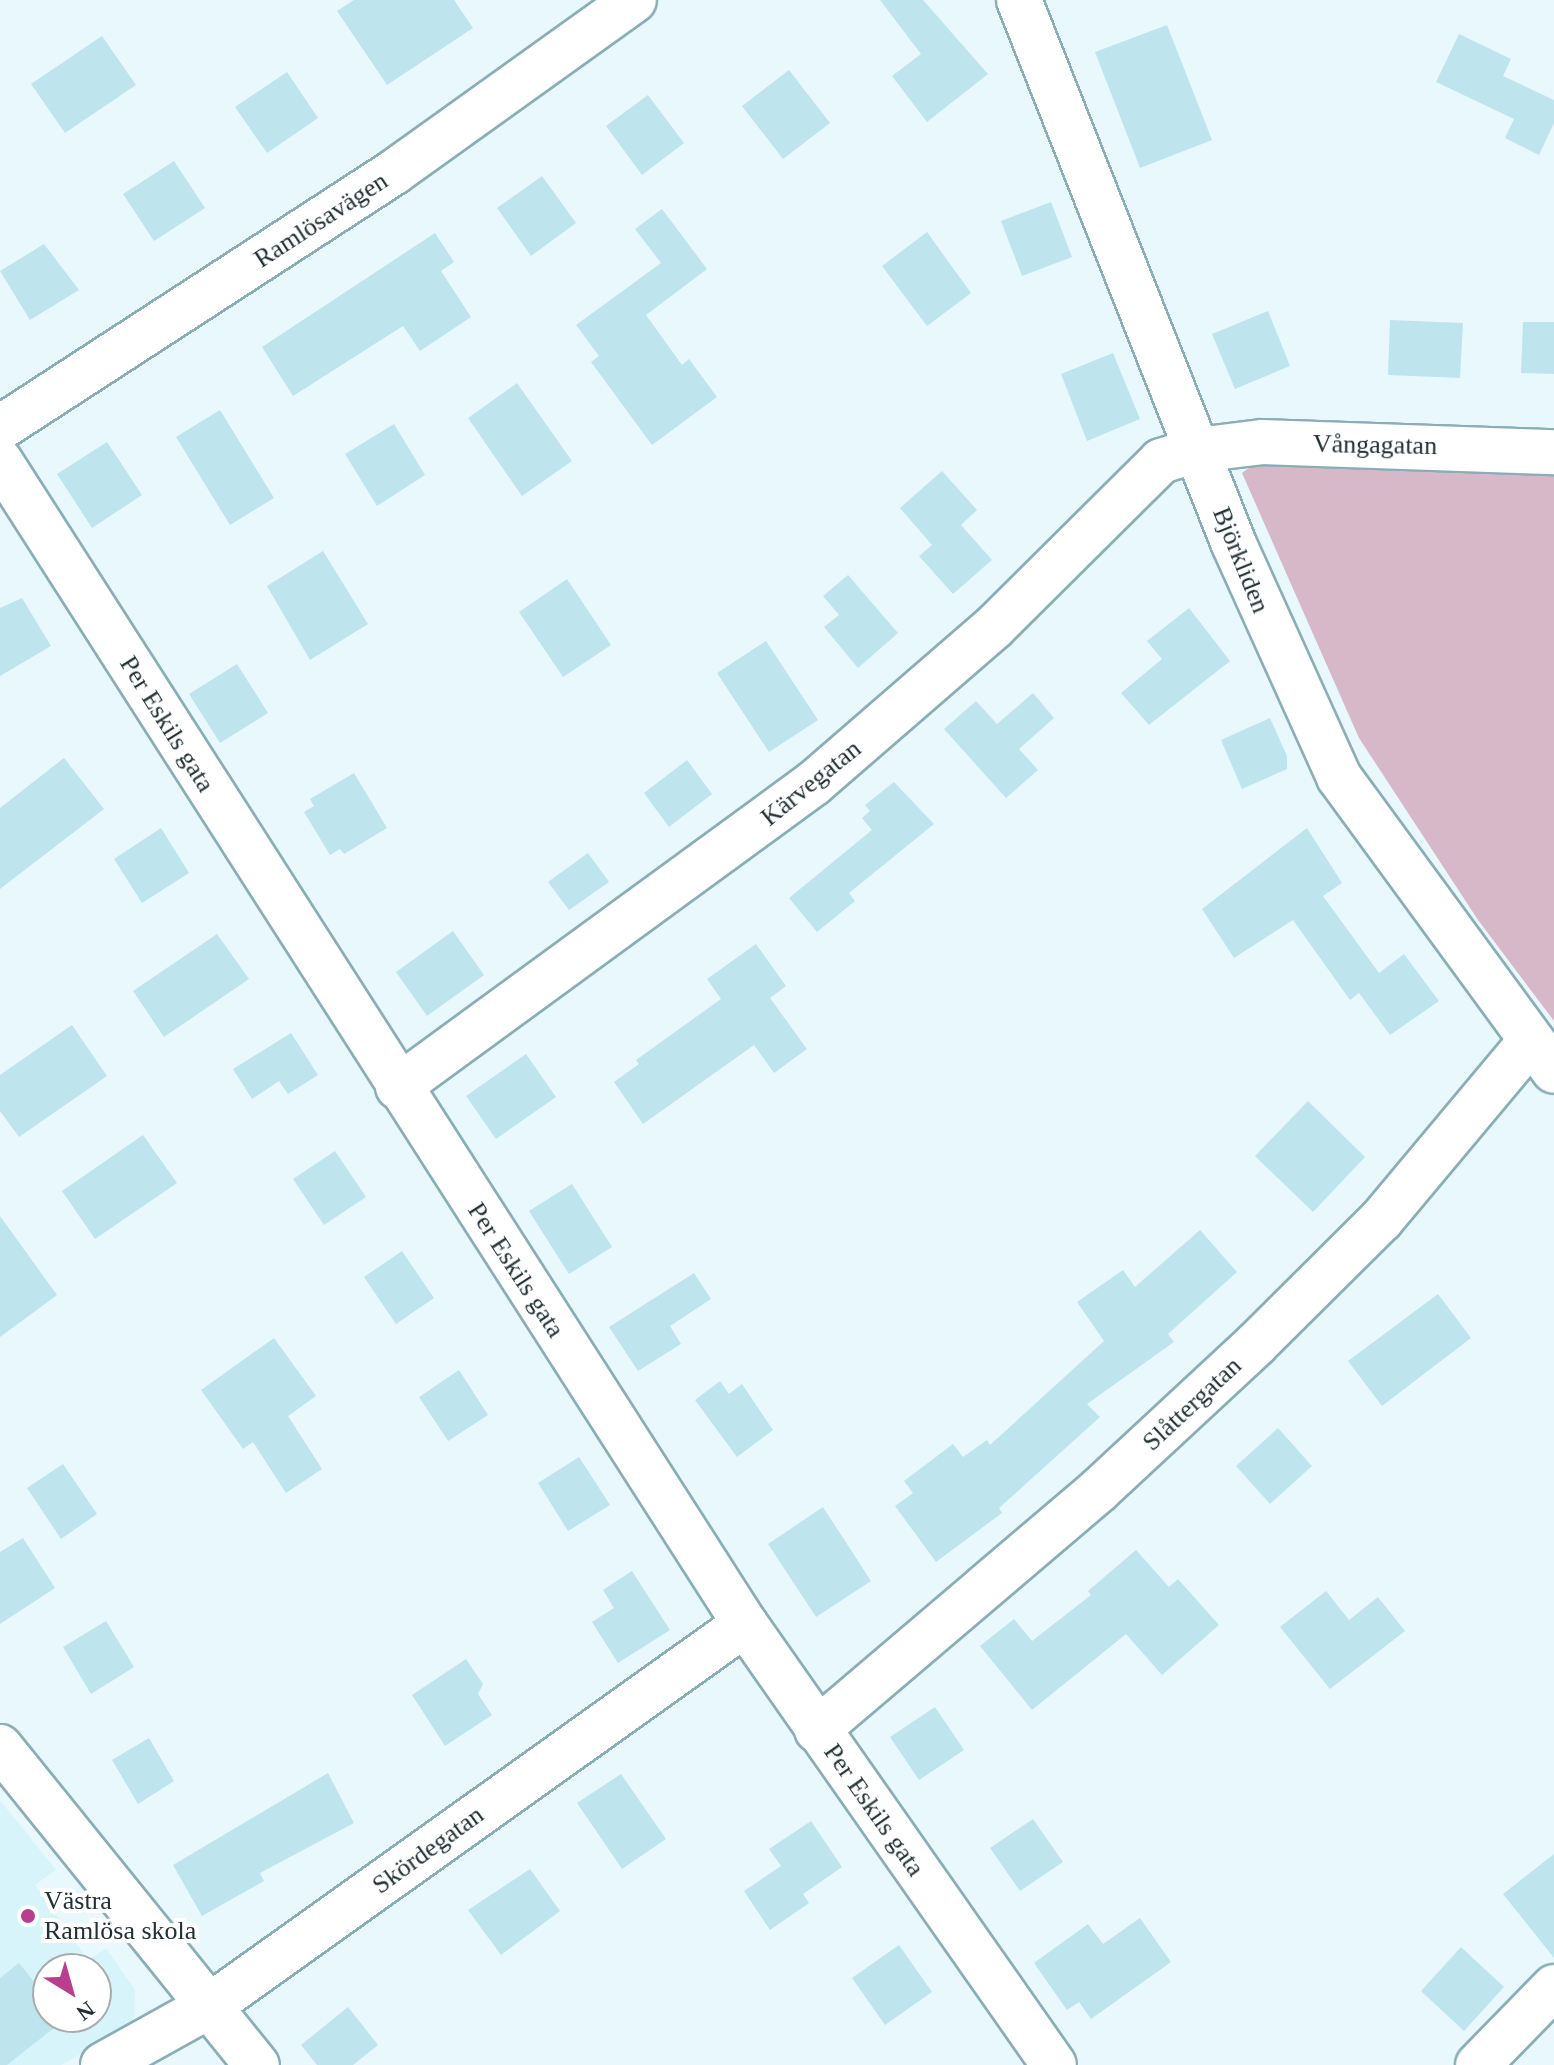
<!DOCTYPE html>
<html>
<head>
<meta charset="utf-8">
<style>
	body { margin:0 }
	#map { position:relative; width:1554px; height:2065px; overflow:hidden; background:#e9f8fc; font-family:Georgia,serif }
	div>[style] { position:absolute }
	.built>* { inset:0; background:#d8f4fb }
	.green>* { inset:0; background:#d7b8c9 }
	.building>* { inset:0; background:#bee4ed }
	.roads { filter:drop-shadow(2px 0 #8aaeb7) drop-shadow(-2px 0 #8aaeb7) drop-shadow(0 2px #8aaeb7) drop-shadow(0 -2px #8aaeb7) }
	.minor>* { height:44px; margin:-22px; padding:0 22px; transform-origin:22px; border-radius:22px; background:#fff }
	.dots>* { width:22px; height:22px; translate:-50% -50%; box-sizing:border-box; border:4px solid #fff; border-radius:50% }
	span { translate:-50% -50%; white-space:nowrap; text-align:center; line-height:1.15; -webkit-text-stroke:8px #fff; paint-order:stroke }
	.street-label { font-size:26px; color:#223034 }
	.poi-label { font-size:26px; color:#223034 }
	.left { translate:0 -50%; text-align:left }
	.north { position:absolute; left:32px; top:1953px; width:80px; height:80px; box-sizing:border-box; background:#fff; border:2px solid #a7acae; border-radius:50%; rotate:143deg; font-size:22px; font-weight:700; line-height:32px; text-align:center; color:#223034 }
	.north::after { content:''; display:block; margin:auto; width:28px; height:36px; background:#ba3e8e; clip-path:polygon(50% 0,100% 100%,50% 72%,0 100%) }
</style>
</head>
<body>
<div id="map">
	<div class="built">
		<div style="clip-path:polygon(evenodd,0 1800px,56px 1870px,35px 1885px,88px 1960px,106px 1948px,135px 1990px,134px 2025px,61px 2065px,0 2065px,0 1800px,48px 1969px,96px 1969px,96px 2017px,48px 2017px,48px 1969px)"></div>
	</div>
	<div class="green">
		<div style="clip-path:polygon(1265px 456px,1554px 467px,1554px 1021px,1478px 920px,1359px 738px,1242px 473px)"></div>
	</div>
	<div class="building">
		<div style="clip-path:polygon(354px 0,454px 0,473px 28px,387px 85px,337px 11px)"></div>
		<div style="clip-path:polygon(880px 0,923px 0,988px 74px,927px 122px,892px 76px,921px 54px)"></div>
		<div style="clip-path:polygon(1167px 25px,1212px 140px,1140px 168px,1095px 52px)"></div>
		<div style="clip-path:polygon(1459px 34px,1511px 59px,1503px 76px,1554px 100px,1554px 123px,1539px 155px,1505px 138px,1514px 119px,1436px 82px)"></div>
		<div style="clip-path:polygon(102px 36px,136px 85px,65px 133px,31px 84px)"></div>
		<div style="clip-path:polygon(789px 70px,830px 123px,783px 159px,742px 106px)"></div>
		<div style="clip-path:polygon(287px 72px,318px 118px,267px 153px,235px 107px)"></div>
		<div style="clip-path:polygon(648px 95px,684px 143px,642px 175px,606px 126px)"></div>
		<div style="clip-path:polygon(174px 161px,205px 208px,154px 241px,123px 194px)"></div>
		<div style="clip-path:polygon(542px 176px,576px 223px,531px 256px,497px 208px)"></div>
		<div style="clip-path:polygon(1051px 202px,1072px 257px,1022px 276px,1001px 221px)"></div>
		<div style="clip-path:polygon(662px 209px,707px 269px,646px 315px,682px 365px,689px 359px,717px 397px,652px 445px,591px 362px,599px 356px,576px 325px,661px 263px,635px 229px)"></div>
		<div style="clip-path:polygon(927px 232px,971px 293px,927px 326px,882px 266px)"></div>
		<div style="clip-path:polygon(435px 233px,454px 262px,441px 271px,471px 317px,420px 351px,403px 326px,293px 396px,262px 347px)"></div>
		<div style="clip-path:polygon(44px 244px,79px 290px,30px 320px,0 271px)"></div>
		<div style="clip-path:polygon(1268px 311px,1290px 366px,1235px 389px,1212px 334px)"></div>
		<div style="clip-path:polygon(1390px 320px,1463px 323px,1460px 378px,1388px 375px)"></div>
		<div style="clip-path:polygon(1523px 322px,1554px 322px,1554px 374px,1521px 373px)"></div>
		<div style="clip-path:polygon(1113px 353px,1140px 419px,1087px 441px,1061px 374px)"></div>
		<div style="clip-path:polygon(517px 383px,572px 461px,522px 496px,468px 418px)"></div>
		<div style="clip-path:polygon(220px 410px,274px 498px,230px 525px,176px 437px)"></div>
		<div style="clip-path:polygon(394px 424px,425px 475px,377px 506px,345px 454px)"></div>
		<div style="clip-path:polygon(107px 442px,142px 495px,92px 528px,57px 474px)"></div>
		<div style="clip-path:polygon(942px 471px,977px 510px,961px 525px,992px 560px,953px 594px,919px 556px,932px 545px,900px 508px)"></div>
		<div style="clip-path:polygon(323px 551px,368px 624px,310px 660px,267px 586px)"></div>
		<div style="clip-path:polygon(848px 575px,898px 633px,858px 668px,824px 627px,839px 615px,823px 596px)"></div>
		<div style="clip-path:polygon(567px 579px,611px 645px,563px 677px,519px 612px)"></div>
		<div style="clip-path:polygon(22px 598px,51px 646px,0 676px,0 608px)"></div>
		<div style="clip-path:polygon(1189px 608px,1230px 661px,1149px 725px,1121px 693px,1162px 659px,1147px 641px)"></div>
		<div style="clip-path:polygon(766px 641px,818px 720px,769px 752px,717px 673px)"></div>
		<div style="clip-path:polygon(237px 664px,268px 713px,220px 743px,189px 694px)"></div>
		<div style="clip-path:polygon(1033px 693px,1054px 718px,1019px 749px,1038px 770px,1006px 798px,944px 729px,976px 701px,997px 724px)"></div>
		<div style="clip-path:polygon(1270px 718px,1287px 756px,1287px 769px,1242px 789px,1221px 740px)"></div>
		<div style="clip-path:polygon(64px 758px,104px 809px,0 889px,0 808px)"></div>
		<div style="clip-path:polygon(687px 760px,712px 794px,669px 827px,644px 793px)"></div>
		<div style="clip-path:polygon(354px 773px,387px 828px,344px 854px,340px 849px,330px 855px,304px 812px,314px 806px,310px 799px)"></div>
		<div style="clip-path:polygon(894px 782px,934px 824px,849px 893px,855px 901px,817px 932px,789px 898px,872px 830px,862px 818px,870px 811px,865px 805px)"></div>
		<div style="clip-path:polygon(161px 828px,189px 873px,142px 903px,114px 859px)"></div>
		<div style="clip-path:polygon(1307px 828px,1342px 883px,1323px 896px,1379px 973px,1404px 954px,1439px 1001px,1390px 1035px,1359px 993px,1350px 1000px,1293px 920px,1234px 958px,1202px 909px)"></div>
		<div style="clip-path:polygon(588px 853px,609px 882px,569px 910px,548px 882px)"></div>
		<div style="clip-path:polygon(453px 931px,484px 975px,427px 1016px,396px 972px)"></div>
		<div style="clip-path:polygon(217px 934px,249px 979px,164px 1037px,133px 991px)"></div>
		<div style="clip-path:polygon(756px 944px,786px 986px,770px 998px,807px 1049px,774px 1073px,754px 1045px,643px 1124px,614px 1082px,639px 1064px,636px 1060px,721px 999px,707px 979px)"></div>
		<div style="clip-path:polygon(72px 1025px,107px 1076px,19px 1137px,0 1111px,0 1075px)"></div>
		<div style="clip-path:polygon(291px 1033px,318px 1075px,288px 1094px,279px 1081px,252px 1099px,233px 1069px)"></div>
		<div style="clip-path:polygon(526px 1054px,556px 1097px,496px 1139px,466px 1096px)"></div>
		<div style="clip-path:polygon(1308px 1101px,1365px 1157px,1313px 1212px,1255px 1156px)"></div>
		<div style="clip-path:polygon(143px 1135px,177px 1183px,95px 1239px,62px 1191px)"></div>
		<div style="clip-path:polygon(335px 1151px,366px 1197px,324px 1225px,293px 1179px)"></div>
		<div style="clip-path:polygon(572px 1184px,612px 1247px,569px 1274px,529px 1211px)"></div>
		<div style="clip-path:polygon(0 1216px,57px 1295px,0 1337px)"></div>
		<div style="clip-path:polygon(1200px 1230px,1237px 1272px,1168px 1334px,1174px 1342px,1087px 1404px,1100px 1417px,999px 1508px,1002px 1513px,936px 1562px,895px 1506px,913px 1493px,904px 1481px,953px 1444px,963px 1457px,987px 1440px,990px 1445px,1104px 1341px,1077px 1302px,1123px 1270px,1135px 1287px)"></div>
		<div style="clip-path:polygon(402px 1251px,434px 1298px,396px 1324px,364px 1277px)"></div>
		<div style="clip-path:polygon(694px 1273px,711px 1299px,670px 1326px,681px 1344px,638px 1371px,609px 1327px)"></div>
		<div style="clip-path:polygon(1438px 1294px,1471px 1338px,1382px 1406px,1348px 1361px)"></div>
		<div style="clip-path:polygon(274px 1338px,316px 1396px,288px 1416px,322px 1469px,286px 1493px,253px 1442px,243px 1449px,201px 1390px)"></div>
		<div style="clip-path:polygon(459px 1370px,488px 1415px,448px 1441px,419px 1397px)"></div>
		<div style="clip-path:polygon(720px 1381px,729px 1394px,742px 1384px,773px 1430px,737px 1457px,695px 1400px)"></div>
		<div style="clip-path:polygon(1278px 1428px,1312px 1466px,1270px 1504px,1236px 1466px)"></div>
		<div style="clip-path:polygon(579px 1457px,610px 1505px,568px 1531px,538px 1483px)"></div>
		<div style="clip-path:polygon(63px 1464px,97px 1514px,61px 1539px,27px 1488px)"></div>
		<div style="clip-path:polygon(823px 1507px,871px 1581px,816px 1617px,768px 1544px)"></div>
		<div style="clip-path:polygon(23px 1538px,55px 1588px,0 1624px,0 1552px)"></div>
		<div style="clip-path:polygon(1136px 1550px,1169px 1587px,1178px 1579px,1219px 1625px,1162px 1675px,1126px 1634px,1032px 1710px,980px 1646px,1014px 1619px,1032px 1641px,1091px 1595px,1088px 1591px)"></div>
		<div style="clip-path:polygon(632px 1571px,670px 1630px,618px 1663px,592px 1622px,614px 1608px,603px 1590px)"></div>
		<div style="clip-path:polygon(1326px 1591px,1349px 1620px,1378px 1597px,1405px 1631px,1330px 1689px,1280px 1627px)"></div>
		<div style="clip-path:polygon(106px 1621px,134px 1667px,91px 1694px,63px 1647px)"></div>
		<div style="clip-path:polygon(466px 1659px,483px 1684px,478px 1694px,492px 1715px,445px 1746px,412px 1695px)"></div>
		<div style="clip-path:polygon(935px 1707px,964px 1750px,919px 1780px,890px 1737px)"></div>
		<div style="clip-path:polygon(149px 1738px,174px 1781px,138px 1804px,112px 1760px)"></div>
		<div style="clip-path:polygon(328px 1773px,354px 1823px,260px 1873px,264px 1881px,202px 1916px,173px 1865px)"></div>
		<div style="clip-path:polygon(621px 1774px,666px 1839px,622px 1869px,577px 1803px)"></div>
		<div style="clip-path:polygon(1033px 1819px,1063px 1862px,1020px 1891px,990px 1848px)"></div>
		<div style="clip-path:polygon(811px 1821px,842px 1867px,803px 1894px,809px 1903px,770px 1930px,744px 1891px,781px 1866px,769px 1849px)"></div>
		<div style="clip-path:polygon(1554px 1854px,1554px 1958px,1503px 1894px)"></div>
		<div style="clip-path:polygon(530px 1869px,560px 1911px,501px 1955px,468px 1910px)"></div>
		<div style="clip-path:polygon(1140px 1918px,1171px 1962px,1091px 2019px,1079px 2002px,1067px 2010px,1034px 1963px,1088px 1924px,1103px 1944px)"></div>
		<div style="clip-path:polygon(899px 1945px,932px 1992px,885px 2025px,852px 1978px)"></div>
		<div style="clip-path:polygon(1461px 1947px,1504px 1987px,1464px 2031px,1421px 1991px)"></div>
		<div style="clip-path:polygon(19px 1963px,48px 1999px,48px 2017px,64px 2020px,7px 2065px,0 2065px,0 1978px)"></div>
		<div style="clip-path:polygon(348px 2007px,378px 2045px,353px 2065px,317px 2065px,301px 2045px)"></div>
	</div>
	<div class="roads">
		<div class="minor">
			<div style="left:1019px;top:0;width:583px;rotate:68.45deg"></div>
			<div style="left:1233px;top:542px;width:258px;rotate:65.7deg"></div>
			<div style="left:1339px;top:777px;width:364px;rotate:53.8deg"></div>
			<div style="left:0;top:428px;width:470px;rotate:-33deg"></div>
			<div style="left:394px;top:172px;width:295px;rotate:-35.6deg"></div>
			<div style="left:0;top:461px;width:1381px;rotate:57.36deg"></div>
			<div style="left:745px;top:1624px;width:538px;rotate:54.98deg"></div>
			<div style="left:398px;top:1087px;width:515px;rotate:-36.16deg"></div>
			<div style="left:814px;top:783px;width:237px;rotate:-40.9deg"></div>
			<div style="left:993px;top:628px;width:237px;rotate:-44.8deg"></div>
			<div style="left:1161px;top:461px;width:38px;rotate:-17deg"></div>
			<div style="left:1197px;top:450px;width:65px;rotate:-7deg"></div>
			<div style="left:1262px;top:442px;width:292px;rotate:2deg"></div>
			<div style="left:817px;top:1730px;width:370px;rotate:-40.4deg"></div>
			<div style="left:1099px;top:1490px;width:214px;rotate:-42.9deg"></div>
			<div style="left:1256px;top:1344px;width:176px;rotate:-44.8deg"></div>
			<div style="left:1381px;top:1220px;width:232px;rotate:-50.1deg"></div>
			<div style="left:0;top:1747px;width:409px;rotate:51.1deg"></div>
			<div style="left:103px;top:2065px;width:124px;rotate:-29.1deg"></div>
			<div style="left:211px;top:2005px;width:656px;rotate:-35.51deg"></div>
			<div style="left:1478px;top:2065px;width:109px;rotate:-45.7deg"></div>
		</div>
	</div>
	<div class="dots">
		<div style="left:28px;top:1916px;background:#ba3e8e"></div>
	</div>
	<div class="street-label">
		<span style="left:321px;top:220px;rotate:-33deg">Ramlösavägen</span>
		<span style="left:1375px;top:445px;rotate:1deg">Vångagatan</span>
		<span style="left:1241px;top:560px;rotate:68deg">Björkliden</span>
		<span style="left:167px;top:724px;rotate:58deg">Per Eskils gata</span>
		<span style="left:811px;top:783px;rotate:-39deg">Kärvegatan</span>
		<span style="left:516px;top:1270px;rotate:57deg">Per Eskils gata</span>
		<span style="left:1192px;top:1404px;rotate:-43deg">Slåttergatan</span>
		<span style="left:874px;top:1810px;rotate:55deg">Per Eskils gata</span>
		<span style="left:428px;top:1850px;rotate:-36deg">Skördegatan</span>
	</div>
	<div class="poi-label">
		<span class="left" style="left:44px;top:1916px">Västra<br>Ramlösa skola</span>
	</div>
	<div class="north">N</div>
</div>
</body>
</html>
